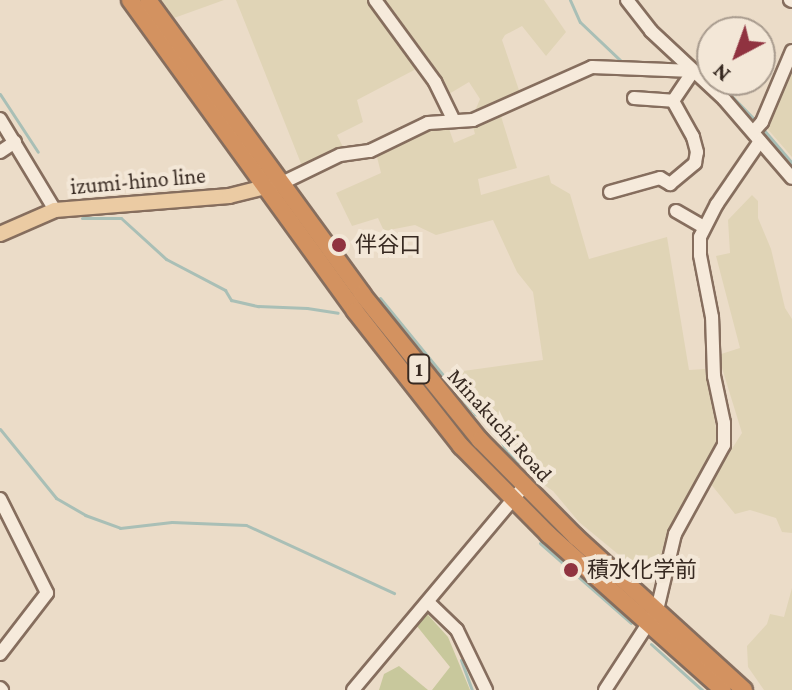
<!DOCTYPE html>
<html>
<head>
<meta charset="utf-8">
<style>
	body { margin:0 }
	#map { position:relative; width:792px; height:690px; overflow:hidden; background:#ebdcc8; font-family:"Crimson Pro","Noto Sans JP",serif }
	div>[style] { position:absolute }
	.farmland>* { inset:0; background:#e0d4b6 }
	.green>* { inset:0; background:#c8c89c }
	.stream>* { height:3px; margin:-1.5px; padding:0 1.5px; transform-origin:1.5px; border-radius:1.5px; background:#a9bfb6 }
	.roads { filter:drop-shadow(2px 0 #866e5e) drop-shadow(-2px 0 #866e5e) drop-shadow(0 2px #866e5e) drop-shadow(0 -2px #866e5e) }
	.minor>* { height:12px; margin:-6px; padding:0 6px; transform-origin:6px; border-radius:6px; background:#f6eadb }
	.major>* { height:14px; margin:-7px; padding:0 7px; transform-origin:7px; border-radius:7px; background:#ebcba3 }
	.highway>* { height:16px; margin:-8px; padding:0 8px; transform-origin:8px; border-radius:8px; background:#d39260 }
	.dots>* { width:22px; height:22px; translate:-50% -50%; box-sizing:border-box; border:4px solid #f3e7d7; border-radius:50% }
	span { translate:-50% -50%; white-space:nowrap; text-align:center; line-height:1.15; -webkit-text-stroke:8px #f3e7d7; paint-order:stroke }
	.shield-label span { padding:2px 6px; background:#f3e7d7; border:2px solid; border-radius:6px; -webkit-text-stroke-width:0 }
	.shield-label { font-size:20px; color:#372921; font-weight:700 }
	.street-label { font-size:22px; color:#372921 }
	.poi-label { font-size:22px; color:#372921 }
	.left { translate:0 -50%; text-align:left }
	.north { position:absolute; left:696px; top:16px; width:80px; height:80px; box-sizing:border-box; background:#f3e7d7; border:2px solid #a89b8e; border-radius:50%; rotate:221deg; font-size:22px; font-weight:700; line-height:32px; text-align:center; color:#372921 }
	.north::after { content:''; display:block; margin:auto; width:28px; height:36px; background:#903340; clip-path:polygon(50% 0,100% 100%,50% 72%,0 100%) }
</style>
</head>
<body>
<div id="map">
	<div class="farmland">
		<div style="clip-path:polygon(160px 0,224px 0,174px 18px)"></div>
		<div style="clip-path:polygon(236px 0,371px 0,418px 68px,357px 100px,363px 122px,337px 135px,343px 147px,302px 166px)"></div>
		<div style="clip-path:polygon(380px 0,544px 0,566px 32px,546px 56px,522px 26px,505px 35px,502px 40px,522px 99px,472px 118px,480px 99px,469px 82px,444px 97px)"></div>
		<div style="clip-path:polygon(792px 67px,792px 157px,765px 126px)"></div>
		<div style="clip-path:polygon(500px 113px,517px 168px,478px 179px,481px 195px,549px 175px,551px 183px,570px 194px,589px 259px,667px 237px,689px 370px,705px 369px,718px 439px,714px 456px,667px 536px,653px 577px,641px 581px,630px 564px,579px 522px,553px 491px,534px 478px,503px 445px,491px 420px,475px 413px,455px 392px,456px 372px,543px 360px,533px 292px,517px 272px,493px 220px,436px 235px,415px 225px,384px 231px,378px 218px,352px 226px,336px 193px,381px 173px,376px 153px,414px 132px,447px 123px,454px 143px,475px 134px,472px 123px)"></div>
		<div style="clip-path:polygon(752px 195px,758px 201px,758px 218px,771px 249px,785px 308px,792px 319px,792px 533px,782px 532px,776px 518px,750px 510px,735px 514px,710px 483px,742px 433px,718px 355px,740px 348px,716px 256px,730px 253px,728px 220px)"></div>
		<div style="clip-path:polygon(792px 588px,792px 690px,764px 690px,748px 667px,747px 646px,767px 624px,770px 614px,784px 617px)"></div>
	</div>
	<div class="green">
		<div style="clip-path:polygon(419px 605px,448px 637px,470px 690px,432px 690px,450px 667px,416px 625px,411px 612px)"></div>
		<div style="clip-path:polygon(399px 666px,428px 690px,379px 690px,384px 674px)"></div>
	</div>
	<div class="stream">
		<div style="left:570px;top:0;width:24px;rotate:66deg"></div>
		<div style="left:580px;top:22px;width:59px;rotate:43.6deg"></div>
		<div style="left:694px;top:66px;width:6px;rotate:-9deg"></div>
		<div style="left:700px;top:65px;width:16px;rotate:43deg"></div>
		<div style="left:716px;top:80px;width:60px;rotate:45.7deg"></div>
		<div style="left:0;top:94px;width:69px;rotate:56.8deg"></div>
		<div style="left:763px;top:129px;width:45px;rotate:49.5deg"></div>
		<div style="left:82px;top:218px;width:39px"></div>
		<div style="left:121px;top:218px;width:61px;rotate:42.3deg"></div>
		<div style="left:166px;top:259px;width:67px;rotate:27.7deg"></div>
		<div style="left:225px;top:290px;width:12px;rotate:59deg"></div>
		<div style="left:231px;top:300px;width:28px;rotate:13deg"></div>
		<div style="left:258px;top:306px;width:49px;rotate:2.3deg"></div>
		<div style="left:307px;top:308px;width:31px;rotate:9deg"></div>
		<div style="left:380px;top:298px;width:150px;rotate:50.7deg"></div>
		<div style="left:475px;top:414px;width:17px;rotate:24deg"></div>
		<div style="left:491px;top:421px;width:29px;rotate:63deg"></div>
		<div style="left:504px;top:447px;width:21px;rotate:49deg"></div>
		<div style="left:0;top:429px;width:89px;rotate:50.9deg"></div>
		<div style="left:56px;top:498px;width:34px;rotate:30deg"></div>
		<div style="left:85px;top:515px;width:37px;rotate:20deg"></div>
		<div style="left:120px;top:528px;width:52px;rotate:-6.6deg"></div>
		<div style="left:172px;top:522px;width:74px;rotate:2.3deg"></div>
		<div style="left:246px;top:525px;width:163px;rotate:24.7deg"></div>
		<div style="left:540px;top:543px;width:121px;rotate:41.3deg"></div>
		<div style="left:651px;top:644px;width:69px;rotate:42deg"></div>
		<div style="left:461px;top:660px;width:32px;rotate:70deg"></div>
	</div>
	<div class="roads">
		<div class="minor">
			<div style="left:375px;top:0;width:102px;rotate:53.8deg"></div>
			<div style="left:435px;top:82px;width:43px;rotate:64deg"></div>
			<div style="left:627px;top:0;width:39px;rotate:52deg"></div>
			<div style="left:651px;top:31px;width:100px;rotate:43deg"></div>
			<div style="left:724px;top:99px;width:104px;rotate:49.3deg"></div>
			<div style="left:790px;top:0;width:2px;rotate:27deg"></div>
			<div style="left:634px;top:98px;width:39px;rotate:4deg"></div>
			<div style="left:0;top:119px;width:106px;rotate:58.9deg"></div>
			<div style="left:754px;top:131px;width:12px;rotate:-48deg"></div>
			<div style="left:762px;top:122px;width:77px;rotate:-67.1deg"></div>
			<div style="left:0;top:152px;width:18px;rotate:-34deg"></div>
			<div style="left:282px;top:183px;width:64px;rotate:-25.8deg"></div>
			<div style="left:340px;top:155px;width:30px;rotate:-8deg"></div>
			<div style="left:370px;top:151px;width:64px;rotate:-25.8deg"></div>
			<div style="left:428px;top:123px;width:45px;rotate:-3.8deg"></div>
			<div style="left:473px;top:120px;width:130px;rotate:-24deg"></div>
			<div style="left:592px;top:67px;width:101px;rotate:2.3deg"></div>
			<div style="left:610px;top:192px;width:52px;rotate:-15.6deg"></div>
			<div style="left:660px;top:178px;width:12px;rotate:31deg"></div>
			<div style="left:670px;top:184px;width:33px;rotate:-40deg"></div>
			<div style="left:695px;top:163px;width:11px;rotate:-80deg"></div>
			<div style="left:697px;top:152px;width:16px;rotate:-105deg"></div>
			<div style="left:693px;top:137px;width:41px;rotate:-119.1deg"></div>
			<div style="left:673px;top:101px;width:36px;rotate:-56deg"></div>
			<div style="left:676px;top:211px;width:32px;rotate:30deg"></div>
			<div style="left:0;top:499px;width:105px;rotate:63.4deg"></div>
			<div style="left:47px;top:593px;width:77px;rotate:127.6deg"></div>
			<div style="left:428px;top:602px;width:40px;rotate:44deg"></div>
			<div style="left:457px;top:630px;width:67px;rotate:64.2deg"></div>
			<div style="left:0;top:688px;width:3px;rotate:45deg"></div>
			<div style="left:353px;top:690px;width:266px;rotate:-50deg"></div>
			<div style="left:605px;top:690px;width:95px;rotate:-57deg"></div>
			<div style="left:657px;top:610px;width:78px;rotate:-76.7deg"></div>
			<div style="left:675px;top:534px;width:102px;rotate:-61.2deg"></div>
			<div style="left:724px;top:445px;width:22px;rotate:-90deg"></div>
			<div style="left:724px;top:423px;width:48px;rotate:-102deg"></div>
			<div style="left:714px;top:376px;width:59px;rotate:-91.9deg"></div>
			<div style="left:712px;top:317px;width:63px;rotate:-101deg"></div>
			<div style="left:700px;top:255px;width:18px;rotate:-90deg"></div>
			<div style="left:700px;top:237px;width:37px;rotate:-63deg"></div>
			<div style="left:717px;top:204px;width:76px;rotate:-55.7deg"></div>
		</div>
		<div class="major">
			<div style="left:0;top:234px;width:60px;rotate:-23.6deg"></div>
			<div style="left:55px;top:210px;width:175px;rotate:-4.6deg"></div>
			<div style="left:229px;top:196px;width:45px;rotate:-14deg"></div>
		</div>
		<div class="highway">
			<div style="left:130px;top:0;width:384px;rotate:54.1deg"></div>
			<div style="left:355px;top:311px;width:172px;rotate:51.9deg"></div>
			<div style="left:461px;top:446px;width:124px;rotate:45.3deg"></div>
			<div style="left:548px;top:534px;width:234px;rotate:41.7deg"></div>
			<div style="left:148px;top:0;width:364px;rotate:53.9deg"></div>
			<div style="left:362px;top:294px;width:188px;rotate:51.1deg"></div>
			<div style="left:480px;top:440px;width:136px;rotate:45.3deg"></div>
			<div style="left:576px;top:537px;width:227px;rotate:42.3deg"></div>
		</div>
	</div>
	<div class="dots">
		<div style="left:339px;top:245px;background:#903340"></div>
		<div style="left:571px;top:570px;background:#903340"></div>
	</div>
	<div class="shield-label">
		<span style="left:419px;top:369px">1</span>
	</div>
	<div class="street-label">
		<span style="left:138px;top:181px;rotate:-5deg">izumi-hino line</span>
		<span style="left:500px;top:425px;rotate:48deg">Minakuchi Road</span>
	</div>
	<div class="poi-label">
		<span class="left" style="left:355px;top:245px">伴谷口</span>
		<span class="left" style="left:587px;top:570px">積水化学前</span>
	</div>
	<div class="north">N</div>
</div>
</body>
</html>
